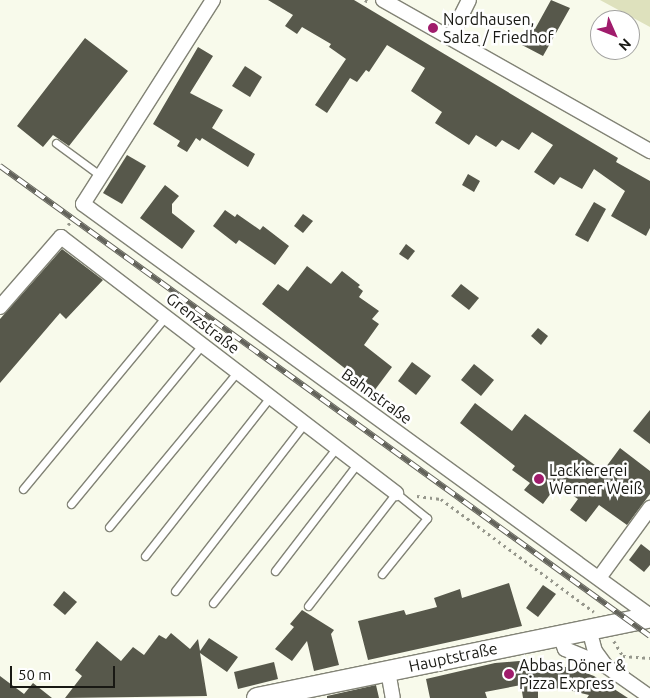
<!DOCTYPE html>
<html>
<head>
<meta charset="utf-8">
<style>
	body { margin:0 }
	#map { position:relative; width:650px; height:698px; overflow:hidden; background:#f8faeb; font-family:Ubuntu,sans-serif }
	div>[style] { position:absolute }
	.green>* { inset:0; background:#dee1bd }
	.building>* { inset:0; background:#57584b }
	.path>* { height:2.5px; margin-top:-1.25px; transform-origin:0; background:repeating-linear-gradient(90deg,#96978c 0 2.5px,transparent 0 6.5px) }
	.roads { filter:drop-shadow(1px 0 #828376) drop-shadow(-1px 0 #828376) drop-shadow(0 1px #828376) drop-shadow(0 -1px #828376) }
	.lane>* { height:7px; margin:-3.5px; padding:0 3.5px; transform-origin:3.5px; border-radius:3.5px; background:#fff }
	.street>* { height:14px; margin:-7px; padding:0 7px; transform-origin:7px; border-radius:7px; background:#fff }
	.secondary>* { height:20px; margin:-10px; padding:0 10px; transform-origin:10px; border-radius:10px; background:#fff }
	.rail>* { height:5.5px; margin-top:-2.75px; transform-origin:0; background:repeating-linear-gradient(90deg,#fff 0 11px,#63635b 0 22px); box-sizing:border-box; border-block:1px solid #63635b }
	.dots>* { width:14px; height:14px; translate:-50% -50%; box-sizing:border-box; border:2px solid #fff; border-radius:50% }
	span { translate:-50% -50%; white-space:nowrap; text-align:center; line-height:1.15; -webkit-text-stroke:5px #fff; paint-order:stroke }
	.poi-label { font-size:16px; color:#191914 }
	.left { translate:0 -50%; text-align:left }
	.street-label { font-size:16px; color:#191914 }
	.north { position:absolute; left:590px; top:10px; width:50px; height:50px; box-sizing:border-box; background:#fff; border:1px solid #a3a3a1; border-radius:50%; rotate:134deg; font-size:14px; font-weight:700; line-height:20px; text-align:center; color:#191914 }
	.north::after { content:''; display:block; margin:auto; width:18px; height:22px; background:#a01c6c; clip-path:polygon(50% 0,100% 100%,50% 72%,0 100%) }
	.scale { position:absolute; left:10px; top:666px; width:105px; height:22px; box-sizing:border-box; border:2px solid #191914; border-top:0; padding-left:6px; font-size:15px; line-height:18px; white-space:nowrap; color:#191914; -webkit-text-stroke:4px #fff; paint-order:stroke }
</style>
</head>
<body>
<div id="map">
	<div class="green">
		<div style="clip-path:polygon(600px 0,650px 0,650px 27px)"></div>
	</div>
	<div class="building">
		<div style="clip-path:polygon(268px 0,354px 0,618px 158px,616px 162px,650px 181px,650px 228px,646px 236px,611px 216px,625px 191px,594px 169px,582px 189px,560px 177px,554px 185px,534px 172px,553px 145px,532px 132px,519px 150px,502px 140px,496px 147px,476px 135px,469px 145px,435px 123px,442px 112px,411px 91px,425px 68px,387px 45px,369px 72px,366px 70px,357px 82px,350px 78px,327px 113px,315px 105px,346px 59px,329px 47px,331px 44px,302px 27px,297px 34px,285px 26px,293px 15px)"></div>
		<div style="clip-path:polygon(551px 0,570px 8px,543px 56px,522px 45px,532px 27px,535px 29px)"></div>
		<div style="clip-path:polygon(85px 38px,128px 71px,69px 146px,53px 135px,43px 147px,17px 126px)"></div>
		<div style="clip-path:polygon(198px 47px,213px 56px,190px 93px,223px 110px,212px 128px,255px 154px,248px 167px,202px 138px,200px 141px,196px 138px,187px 152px,177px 146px,180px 141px,153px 124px)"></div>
		<div style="clip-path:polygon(245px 66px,262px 77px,250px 97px,232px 86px)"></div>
		<div style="clip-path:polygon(127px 155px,146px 166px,122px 204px,103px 193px)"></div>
		<div style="clip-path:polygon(468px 174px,480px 181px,474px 192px,462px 185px)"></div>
		<div style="clip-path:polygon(165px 185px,179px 196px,172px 204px,172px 213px,195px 231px,182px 249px,140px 218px)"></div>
		<div style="clip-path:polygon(594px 202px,606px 209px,588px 242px,575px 235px)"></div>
		<div style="clip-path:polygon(225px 210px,235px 217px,237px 214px,260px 230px,263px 226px,289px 246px,275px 265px,239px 240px,236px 244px,213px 226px)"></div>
		<div style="clip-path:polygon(303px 214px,313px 221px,303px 233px,294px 226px)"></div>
		<div style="clip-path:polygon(406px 244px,415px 251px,408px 260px,399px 254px)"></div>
		<div style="clip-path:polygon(62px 249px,103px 280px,66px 319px,60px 313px,0 383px,0 319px)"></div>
		<div style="clip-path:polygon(307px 266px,331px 284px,342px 271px,360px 285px,358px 287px,363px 291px,359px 297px,379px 311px,372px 319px,379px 324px,364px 345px,392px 367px,374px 391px,262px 304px,278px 284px,288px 291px)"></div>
		<div style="clip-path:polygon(461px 284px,479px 298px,469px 310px,451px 296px)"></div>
		<div style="clip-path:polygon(538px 328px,548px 336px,541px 345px,531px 336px)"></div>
		<div style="clip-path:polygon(412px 362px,431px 376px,416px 395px,398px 381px)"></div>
		<div style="clip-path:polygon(474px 364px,494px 380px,481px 396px,461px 380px)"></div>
		<div style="clip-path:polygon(475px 403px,512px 431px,525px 414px,603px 471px,620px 448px,650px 471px,650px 494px,627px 525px,599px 505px,586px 522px,570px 510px,578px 499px,557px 485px,543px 504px,524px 490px,530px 483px,512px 470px,515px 466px,460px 423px)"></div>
		<div style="clip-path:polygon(650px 410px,650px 444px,633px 431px)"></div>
		<div style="clip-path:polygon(641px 544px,650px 551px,650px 565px,644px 572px,629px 560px)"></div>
		<div style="clip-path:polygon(509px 583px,522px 626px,368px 660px,358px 621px,404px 610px,406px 615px,437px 607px,434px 598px,460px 589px,462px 598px)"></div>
		<div style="clip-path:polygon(543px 585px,556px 594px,538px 617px,526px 608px)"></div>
		<div style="clip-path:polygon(64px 591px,77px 602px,65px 615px,53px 605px)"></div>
		<div style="clip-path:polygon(302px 610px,334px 630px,331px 634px,339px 665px,314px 671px,307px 641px,292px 661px,275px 649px,294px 627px,290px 624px)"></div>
		<div style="clip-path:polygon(171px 633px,190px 649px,198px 639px,200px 651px,209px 638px,238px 657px,227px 672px,200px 653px,207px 696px,65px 698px,82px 676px,75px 670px,97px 641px,121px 661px,133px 647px,144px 655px,159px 635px,166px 639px)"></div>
		<div style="clip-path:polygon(519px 661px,573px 668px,594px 676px,628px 698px,587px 698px,589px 695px,564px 689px,538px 687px,538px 698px,523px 698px,521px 685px,485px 692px,487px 698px,430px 698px,426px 679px,495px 663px)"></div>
		<div style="clip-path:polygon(274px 662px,278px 679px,238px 689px,234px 672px)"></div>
		<div style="clip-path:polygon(0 676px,24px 694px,33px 683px,52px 698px,0 698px)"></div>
		<div style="clip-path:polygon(376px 685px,379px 698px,327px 698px,327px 696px)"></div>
	</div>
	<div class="path">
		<div style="left:365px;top:0;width:6px;rotate:31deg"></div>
		<div style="left:68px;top:225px;width:12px;rotate:-55deg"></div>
		<div style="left:417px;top:496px;width:24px;rotate:7deg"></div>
		<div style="left:441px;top:499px;width:190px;rotate:36.4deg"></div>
		<div style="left:614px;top:641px;width:17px;rotate:59deg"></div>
		<div style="left:623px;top:656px;width:27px;rotate:4deg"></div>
	</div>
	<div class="roads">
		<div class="lane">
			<div style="left:56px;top:143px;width:56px;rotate:36.3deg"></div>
			<div style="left:23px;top:489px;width:224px;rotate:-50.4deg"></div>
			<div style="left:71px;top:504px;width:206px;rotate:-50.5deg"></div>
			<div style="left:109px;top:527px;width:201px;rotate:-50.4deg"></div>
			<div style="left:145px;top:556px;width:202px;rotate:-51.8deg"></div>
			<div style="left:275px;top:571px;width:135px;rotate:-52.5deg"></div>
			<div style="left:175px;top:591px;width:212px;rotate:-52.3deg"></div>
			<div style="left:213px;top:603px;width:199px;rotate:-51.5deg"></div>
			<div style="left:308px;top:606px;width:143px;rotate:-52.1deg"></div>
			<div style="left:396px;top:493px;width:40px;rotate:39deg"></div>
			<div style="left:427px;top:518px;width:72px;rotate:128.8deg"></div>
		</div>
		<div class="street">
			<div style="left:213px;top:0;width:242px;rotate:122.5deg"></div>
			<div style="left:83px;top:204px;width:701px;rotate:36deg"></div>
			<div style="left:383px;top:0;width:307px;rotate:29.5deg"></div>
			<div style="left:450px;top:38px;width:42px;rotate:-63.4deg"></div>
			<div style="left:0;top:307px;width:93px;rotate:-48.9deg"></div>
			<div style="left:61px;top:237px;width:422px;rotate:37.4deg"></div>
			<div style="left:599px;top:578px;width:87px;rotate:-53.9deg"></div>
			<div style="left:589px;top:629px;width:23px;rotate:75deg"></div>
			<div style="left:595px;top:651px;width:19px;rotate:54deg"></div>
			<div style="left:559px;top:634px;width:16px;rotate:68deg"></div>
			<div style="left:565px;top:649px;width:44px;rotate:22.5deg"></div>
			<div style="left:606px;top:666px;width:54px;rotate:35.2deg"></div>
			<div style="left:388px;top:671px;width:27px;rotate:80deg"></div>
		</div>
		<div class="secondary">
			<div style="left:257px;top:698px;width:401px;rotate:-11.6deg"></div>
		</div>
	</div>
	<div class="rail">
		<div style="left:0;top:166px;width:802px;rotate:35.87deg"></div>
	</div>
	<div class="dots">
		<div style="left:433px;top:28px;background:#a01c6c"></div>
		<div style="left:539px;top:479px;background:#a01c6c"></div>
		<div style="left:509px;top:674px;background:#a01c6c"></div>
	</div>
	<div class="poi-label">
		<span class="left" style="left:443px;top:28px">Nordhausen,<br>Salza / Friedhof</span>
		<span class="left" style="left:549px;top:479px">Lackiererei<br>Werner Weiß</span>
		<span class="left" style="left:519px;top:674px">Abbas Döner &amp;<br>Pizza Express</span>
	</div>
	<div class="street-label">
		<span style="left:203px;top:323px;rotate:38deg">Grenzstraße</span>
		<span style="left:377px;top:396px;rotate:36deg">Bahnstraße</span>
		<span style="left:453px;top:657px;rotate:-12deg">Hauptstraße</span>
	</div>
	<div class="north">N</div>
	<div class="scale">50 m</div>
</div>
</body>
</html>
